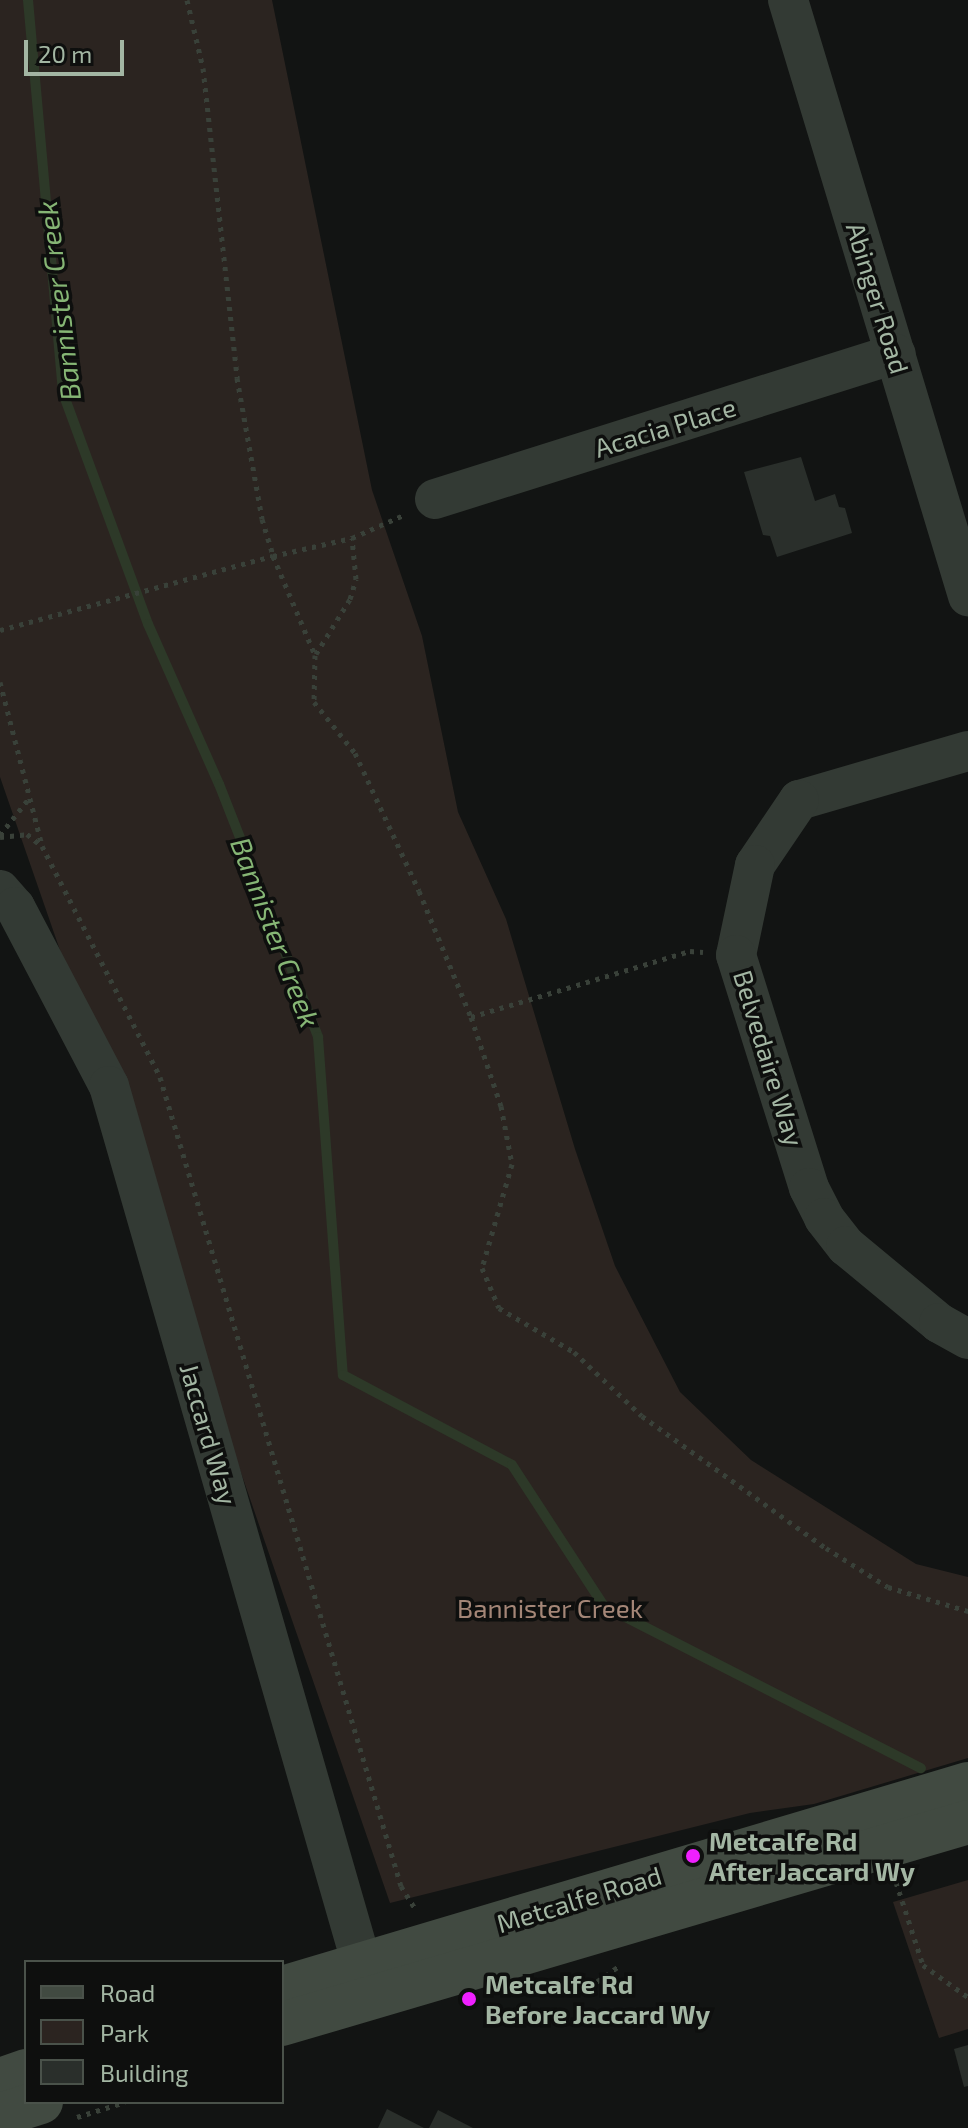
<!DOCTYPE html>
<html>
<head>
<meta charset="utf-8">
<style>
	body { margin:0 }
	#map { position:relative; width:968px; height:2128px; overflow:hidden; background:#121413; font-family:"Exo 2",sans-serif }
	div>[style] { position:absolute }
	.green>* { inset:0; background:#2b2420 }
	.stream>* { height:10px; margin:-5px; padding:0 5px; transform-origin:5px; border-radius:5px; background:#2d3928 }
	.building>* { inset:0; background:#2a2f2b }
	.path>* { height:5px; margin-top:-2.5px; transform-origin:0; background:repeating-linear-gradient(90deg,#394139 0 4px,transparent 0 10px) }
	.minor>* { height:40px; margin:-20px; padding:0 20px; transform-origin:20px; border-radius:20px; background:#333a34 }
	.secondary>* { height:44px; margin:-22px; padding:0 22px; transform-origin:22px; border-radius:22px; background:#414a41 }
	.dots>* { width:22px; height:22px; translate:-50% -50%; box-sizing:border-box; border:4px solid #0e0f0e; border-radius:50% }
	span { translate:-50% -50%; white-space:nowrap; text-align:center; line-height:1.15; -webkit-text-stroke:7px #0e0f0e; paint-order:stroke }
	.street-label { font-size:26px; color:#a3b6a3 }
	.park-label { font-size:26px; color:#a48677 }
	.poi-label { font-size:26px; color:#a3b6a3; font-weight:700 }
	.left { translate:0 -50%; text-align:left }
	.water-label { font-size:28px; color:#86b675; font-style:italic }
	.legend { position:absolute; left:24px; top:1960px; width:260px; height:144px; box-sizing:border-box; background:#0e0f0e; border:2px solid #4a524a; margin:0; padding:10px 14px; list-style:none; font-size:24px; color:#a3b6a3 }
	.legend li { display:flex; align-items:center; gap:16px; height:40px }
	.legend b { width:40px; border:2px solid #4a524a }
	.scale { position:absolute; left:24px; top:40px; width:100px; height:36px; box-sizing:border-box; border:4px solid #a3b6a3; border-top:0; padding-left:10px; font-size:24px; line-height:28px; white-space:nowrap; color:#a3b6a3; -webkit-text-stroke:6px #0e0f0e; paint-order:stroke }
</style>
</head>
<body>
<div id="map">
	<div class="green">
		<div style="clip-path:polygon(0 0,272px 0,372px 490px,422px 636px,458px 812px,506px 919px,575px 1149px,615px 1266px,680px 1392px,751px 1460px,916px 1564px,968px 1577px,968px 1758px,814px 1804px,750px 1813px,390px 1903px,0 777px)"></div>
		<div style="clip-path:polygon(968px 1880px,968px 2029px,939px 2038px,893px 1902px)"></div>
	</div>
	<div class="stream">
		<div style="left:28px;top:0;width:395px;rotate:84.9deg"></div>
		<div style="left:63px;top:393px;width:246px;rotate:69.8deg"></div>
		<div style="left:148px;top:624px;width:175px;rotate:66.1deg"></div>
		<div style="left:219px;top:784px;width:272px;rotate:68.6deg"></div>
		<div style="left:318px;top:1037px;width:339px;rotate:85.8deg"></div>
		<div style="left:343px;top:1375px;width:191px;rotate:28deg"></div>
		<div style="left:512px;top:1465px;width:168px;rotate:56.9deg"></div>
		<div style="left:604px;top:1606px;width:356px;rotate:27.1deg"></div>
	</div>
	<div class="building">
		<div style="clip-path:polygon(801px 457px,815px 501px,835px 494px,839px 507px,845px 508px,852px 533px,777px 557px,770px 536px,763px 535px,744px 472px)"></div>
		<div style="clip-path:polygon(968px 2045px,968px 2086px,964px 2087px,954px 2049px)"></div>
		<div style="clip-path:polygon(387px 2109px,424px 2128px,378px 2128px)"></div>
		<div style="clip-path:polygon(438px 2110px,473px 2128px,429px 2128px)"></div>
	</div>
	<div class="path">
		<div style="left:187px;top:0;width:70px;rotate:76.8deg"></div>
		<div style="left:203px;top:68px;width:312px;rotate:83.7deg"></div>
		<div style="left:237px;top:378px;width:143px;rotate:79.9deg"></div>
		<div style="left:262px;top:519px;width:39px;rotate:73deg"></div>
		<div style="left:273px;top:556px;width:108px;rotate:67deg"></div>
		<div style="left:315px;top:655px;width:47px;rotate:91.2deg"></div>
		<div style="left:314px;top:702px;width:65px;rotate:51.2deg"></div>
		<div style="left:355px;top:753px;width:152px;rotate:65.1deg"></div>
		<div style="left:419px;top:891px;width:136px;rotate:67.6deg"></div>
		<div style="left:471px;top:1017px;width:94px;rotate:71.4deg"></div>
		<div style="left:501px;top:1106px;width:59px;rotate:79.3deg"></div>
		<div style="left:512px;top:1164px;width:108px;rotate:106.1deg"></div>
		<div style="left:482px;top:1268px;width:43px;rotate:67deg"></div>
		<div style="left:499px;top:1308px;width:87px;rotate:30.4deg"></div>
		<div style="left:574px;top:1352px;width:93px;rotate:43.3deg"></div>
		<div style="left:642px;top:1416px;width:226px;rotate:35.7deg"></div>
		<div style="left:826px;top:1548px;width:73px;rotate:32.2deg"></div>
		<div style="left:888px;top:1587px;width:84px;rotate:16.7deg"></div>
		<div style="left:0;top:630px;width:283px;rotate:-15.2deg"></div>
		<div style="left:273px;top:556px;width:81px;rotate:-12.8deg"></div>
		<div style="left:352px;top:538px;width:59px;rotate:-24deg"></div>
		<div style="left:316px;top:654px;width:65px;rotate:-58.3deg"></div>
		<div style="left:350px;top:599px;width:21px;rotate:-73deg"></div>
		<div style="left:356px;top:579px;width:41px;rotate:-95.6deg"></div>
		<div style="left:0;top:682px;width:169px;rotate:75.6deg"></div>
		<div style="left:42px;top:846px;width:259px;rotate:62.9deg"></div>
		<div style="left:160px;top:1077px;width:844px;rotate:73.41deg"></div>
		<div style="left:401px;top:1886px;width:25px;rotate:58deg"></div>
		<div style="left:0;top:835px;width:48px;rotate:-51.7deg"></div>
		<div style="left:0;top:837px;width:27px;rotate:-6deg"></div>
		<div style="left:27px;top:834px;width:19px;rotate:39deg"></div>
		<div style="left:471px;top:1017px;width:229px;rotate:-16.8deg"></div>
		<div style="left:690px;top:951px;width:13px;rotate:4deg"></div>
		<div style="left:896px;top:1882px;width:87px;rotate:72deg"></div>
		<div style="left:923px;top:1965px;width:55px;rotate:35.4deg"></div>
		<div style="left:551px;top:1986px;width:24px;rotate:9deg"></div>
		<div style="left:575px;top:1990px;width:14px;rotate:-12deg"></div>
		<div style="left:589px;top:1987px;width:35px;rotate:-35deg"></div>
		<div style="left:77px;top:2117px;width:50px;rotate:-17.4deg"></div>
	</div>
	<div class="minor">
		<div style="left:788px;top:0;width:623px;rotate:73.19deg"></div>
		<div style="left:435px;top:499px;width:483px;rotate:-17.5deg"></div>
		<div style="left:968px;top:751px;width:176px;rotate:163.8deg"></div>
		<div style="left:799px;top:800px;width:78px;rotate:124.1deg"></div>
		<div style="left:755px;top:865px;width:92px;rotate:101.9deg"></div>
		<div style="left:736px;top:955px;width:244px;rotate:72.6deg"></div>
		<div style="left:809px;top:1188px;width:34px;rotate:63deg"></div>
		<div style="left:824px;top:1218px;width:36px;rotate:52deg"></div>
		<div style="left:846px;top:1246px;width:121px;rotate:39.6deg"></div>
		<div style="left:939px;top:1323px;width:33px;rotate:29deg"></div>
		<div style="left:0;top:890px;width:23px;rotate:49deg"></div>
		<div style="left:15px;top:907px;width:202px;rotate:62.3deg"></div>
		<div style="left:109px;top:1086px;width:947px;rotate:73.94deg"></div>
	</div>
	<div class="secondary">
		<div style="left:282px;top:1988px;width:716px;rotate:-16.56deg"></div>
		<div style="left:282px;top:2024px;width:715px;rotate:-16.41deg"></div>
		<div style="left:0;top:2080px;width:28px;rotate:-19deg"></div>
		<div style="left:0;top:2115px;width:43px;rotate:-17.6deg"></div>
	</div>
	<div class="dots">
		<div style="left:693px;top:1856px;background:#ef20ff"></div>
		<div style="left:469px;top:1999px;background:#ef20ff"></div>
	</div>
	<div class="street-label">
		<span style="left:878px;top:298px;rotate:73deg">Abinger Road</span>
		<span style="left:665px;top:427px;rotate:-17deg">Acacia Place</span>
		<span style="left:769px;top:1058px;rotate:73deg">Belvedaire Way</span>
		<span style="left:209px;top:1434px;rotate:74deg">Jaccard Way</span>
		<span style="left:579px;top:1899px;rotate:-17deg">Metcalfe Road</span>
	</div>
	<div class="park-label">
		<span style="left:550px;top:1608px">Bannister Creek</span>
	</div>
	<div class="poi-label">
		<span class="left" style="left:709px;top:1856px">Metcalfe Rd<br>After Jaccard Wy</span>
		<span class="left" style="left:485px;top:1999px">Metcalfe Rd<br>Before Jaccard Wy</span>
	</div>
	<div class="water-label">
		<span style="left:58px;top:301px;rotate:-97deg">Bannister Creek</span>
		<span style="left:276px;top:932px;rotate:69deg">Bannister Creek</span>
	</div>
	<ul class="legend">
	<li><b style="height:10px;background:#414a41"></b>Road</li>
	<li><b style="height:22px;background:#2b2420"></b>Park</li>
	<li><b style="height:22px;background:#2a2f2b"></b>Building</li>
	</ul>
	<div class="scale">20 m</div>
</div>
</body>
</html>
